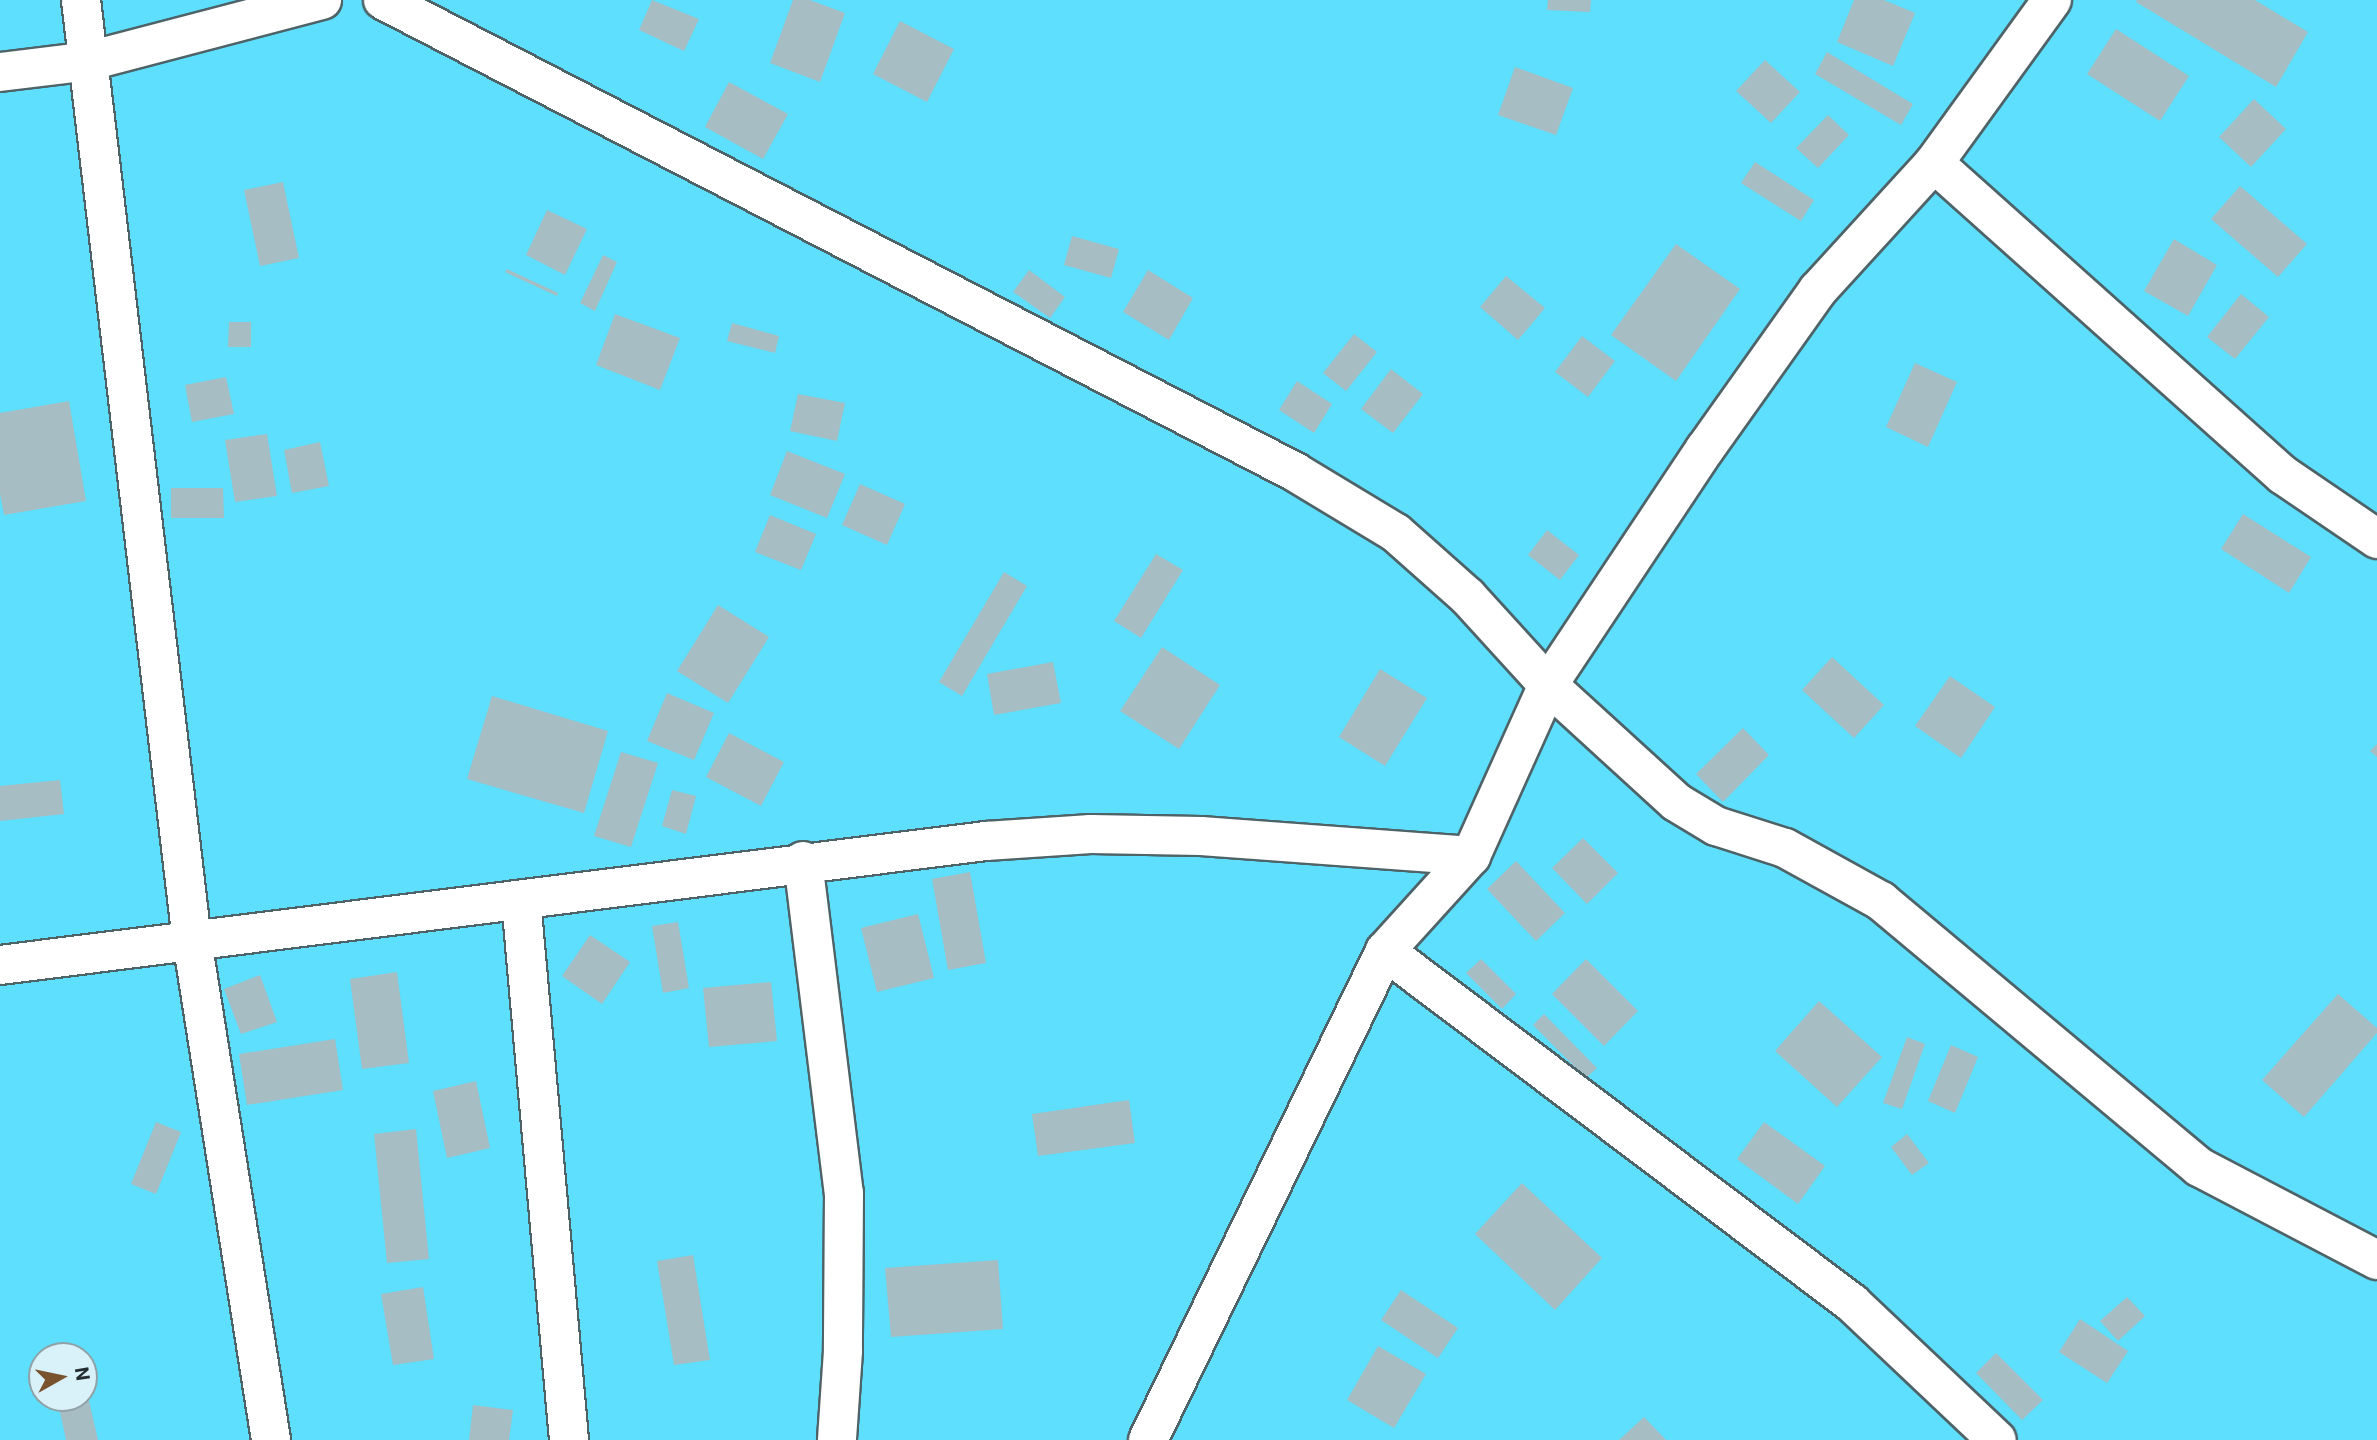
<!DOCTYPE html>
<html>
<head>
<meta charset="utf-8">
<style>
	body { margin:0 }
	#map { position:relative; width:2377px; height:1440px; overflow:hidden; background:#cce4eb; font-family:Roboto,sans-serif }
	div>[style] { position:absolute }
	.green>* { inset:0; background:#5ddffd }
	.building>* { inset:0; background:#a5bdc3 }
	.roads { filter:drop-shadow(2px 0 #4e6368) drop-shadow(-2px 0 #4e6368) drop-shadow(0 2px #4e6368) drop-shadow(0 -2px #4e6368) }
	.street>* { height:38px; margin:-19px; padding:0 19px; transform-origin:19px; border-radius:19px; background:#fff }
	.secondary>* { height:38px; margin:-19px; padding:0 19px; transform-origin:19px; border-radius:19px; background:#fff }
	span { translate:-50% -50%; white-space:nowrap; text-align:center; line-height:1.15; -webkit-text-stroke:5px #d9f1f8; paint-order:stroke }
	.north { position:absolute; left:28px; top:1342px; width:70px; height:70px; box-sizing:border-box; background:#d9f1f8; border:2px solid #90a2a8; border-radius:50%; rotate:81deg; font-size:19px; font-weight:700; line-height:28px; text-align:center; color:#232c2f }
	.north::after { content:''; display:block; margin:auto; width:24px; height:32px; background:#78532e; clip-path:polygon(50% 0,100% 100%,50% 72%,0 100%) }
</style>
</head>
<body>
<div id="map">
	<div class="green">
		<div style="clip-path:polygon(evenodd,0 0,2377px 0,2377px 1440px,0 1440px,0 0,42px 1356px,84px 1356px,84px 1398px,42px 1398px,42px 1356px)"></div>
	</div>
	<div class="building">
		<div style="clip-path:polygon(652px 0,699px 19px,684px 51px,639px 30px)"></div>
		<div style="clip-path:polygon(793px 0,810px 0,845px 13px,820px 82px,770px 63px)"></div>
		<div style="clip-path:polygon(1548px 0,1591px 0,1590px 12px,1547px 10px)"></div>
		<div style="clip-path:polygon(1854px 0,1884px 0,1915px 13px,1893px 66px,1837px 42px)"></div>
		<div style="clip-path:polygon(2137px 0,2255px 0,2308px 32px,2276px 87px,2136px 2px)"></div>
		<div style="clip-path:polygon(900px 21px,954px 49px,927px 102px,873px 74px)"></div>
		<div style="clip-path:polygon(2116px 29px,2189px 76px,2160px 121px,2087px 74px)"></div>
		<div style="clip-path:polygon(1827px 52px,1913px 104px,1901px 125px,1815px 74px)"></div>
		<div style="clip-path:polygon(1765px 60px,1800px 92px,1771px 123px,1736px 91px)"></div>
		<div style="clip-path:polygon(1515px 67px,1573px 88px,1556px 135px,1498px 115px)"></div>
		<div style="clip-path:polygon(729px 82px,788px 114px,763px 159px,705px 127px)"></div>
		<div style="clip-path:polygon(2254px 99px,2286px 129px,2251px 167px,2219px 137px)"></div>
		<div style="clip-path:polygon(1828px 115px,1849px 135px,1818px 168px,1796px 148px)"></div>
		<div style="clip-path:polygon(1755px 162px,1814px 200px,1801px 221px,1741px 183px)"></div>
		<div style="clip-path:polygon(283px 182px,299px 258px,260px 266px,244px 190px)"></div>
		<div style="clip-path:polygon(2240px 186px,2307px 244px,2278px 277px,2211px 219px)"></div>
		<div style="clip-path:polygon(547px 210px,587px 229px,565px 275px,526px 255px)"></div>
		<div style="clip-path:polygon(1072px 236px,1119px 249px,1111px 278px,1064px 265px)"></div>
		<div style="clip-path:polygon(2174px 239px,2217px 265px,2188px 316px,2144px 291px)"></div>
		<div style="clip-path:polygon(1676px 244px,1740px 289px,1676px 381px,1611px 335px)"></div>
		<div style="clip-path:polygon(603px 255px,617px 262px,595px 311px,580px 303px)"></div>
		<div style="clip-path:polygon(507px 269px,558px 293px,557px 296px,505px 272px)"></div>
		<div style="clip-path:polygon(1029px 270px,1065px 297px,1050px 318px,1013px 292px)"></div>
		<div style="clip-path:polygon(1148px 270px,1193px 298px,1169px 340px,1123px 312px)"></div>
		<div style="clip-path:polygon(1506px 276px,1545px 308px,1518px 340px,1480px 307px)"></div>
		<div style="clip-path:polygon(2241px 294px,2269px 317px,2235px 359px,2207px 337px)"></div>
		<div style="clip-path:polygon(615px 314px,680px 338px,660px 390px,596px 365px)"></div>
		<div style="clip-path:polygon(229px 322px,251px 322px,251px 347px,228px 347px)"></div>
		<div style="clip-path:polygon(732px 323px,779px 336px,775px 353px,727px 341px)"></div>
		<div style="clip-path:polygon(1354px 334px,1377px 352px,1346px 391px,1323px 373px)"></div>
		<div style="clip-path:polygon(1582px 336px,1615px 361px,1588px 397px,1555px 372px)"></div>
		<div style="clip-path:polygon(1915px 363px,1957px 382px,1928px 447px,1886px 427px)"></div>
		<div style="clip-path:polygon(1391px 369px,1423px 394px,1393px 433px,1361px 409px)"></div>
		<div style="clip-path:polygon(226px 377px,234px 414px,192px 422px,185px 385px)"></div>
		<div style="clip-path:polygon(1297px 381px,1332px 404px,1314px 433px,1279px 410px)"></div>
		<div style="clip-path:polygon(798px 394px,845px 403px,837px 441px,790px 431px)"></div>
		<div style="clip-path:polygon(69px 401px,86px 501px,4px 515px,0 494px,0 413px)"></div>
		<div style="clip-path:polygon(267px 434px,277px 496px,235px 502px,225px 440px)"></div>
		<div style="clip-path:polygon(320px 442px,329px 486px,292px 493px,284px 450px)"></div>
		<div style="clip-path:polygon(787px 451px,845px 474px,827px 518px,770px 495px)"></div>
		<div style="clip-path:polygon(860px 484px,905px 504px,887px 545px,842px 525px)"></div>
		<div style="clip-path:polygon(171px 488px,223px 488px,224px 518px,171px 518px)"></div>
		<div style="clip-path:polygon(2243px 514px,2311px 557px,2289px 593px,2221px 549px)"></div>
		<div style="clip-path:polygon(770px 515px,816px 534px,801px 570px,755px 552px)"></div>
		<div style="clip-path:polygon(1547px 530px,1579px 555px,1560px 580px,1528px 555px)"></div>
		<div style="clip-path:polygon(1156px 554px,1183px 570px,1141px 638px,1114px 621px)"></div>
		<div style="clip-path:polygon(1004px 572px,1027px 586px,962px 696px,939px 682px)"></div>
		<div style="clip-path:polygon(718px 605px,769px 637px,728px 703px,677px 671px)"></div>
		<div style="clip-path:polygon(1162px 647px,1220px 685px,1179px 749px,1120px 711px)"></div>
		<div style="clip-path:polygon(1832px 657px,1884px 705px,1854px 738px,1802px 690px)"></div>
		<div style="clip-path:polygon(1053px 662px,1061px 703px,994px 715px,987px 674px)"></div>
		<div style="clip-path:polygon(1380px 669px,1427px 698px,1385px 766px,1339px 737px)"></div>
		<div style="clip-path:polygon(1950px 676px,1995px 707px,1961px 758px,1915px 726px)"></div>
		<div style="clip-path:polygon(667px 693px,714px 713px,694px 760px,647px 741px)"></div>
		<div style="clip-path:polygon(492px 696px,608px 731px,584px 813px,467px 779px)"></div>
		<div style="clip-path:polygon(1743px 728px,1769px 755px,1723px 802px,1696px 774px)"></div>
		<div style="clip-path:polygon(729px 733px,784px 762px,761px 806px,706px 777px)"></div>
		<div style="clip-path:polygon(2377px 744px,2377px 757px,2370px 751px)"></div>
		<div style="clip-path:polygon(621px 752px,658px 763px,631px 847px,594px 836px)"></div>
		<div style="clip-path:polygon(60px 780px,64px 814px,0 821px,0 786px)"></div>
		<div style="clip-path:polygon(672px 790px,696px 796px,686px 834px,662px 826px)"></div>
		<div style="clip-path:polygon(1583px 838px,1618px 873px,1587px 904px,1552px 868px)"></div>
		<div style="clip-path:polygon(1516px 861px,1565px 913px,1536px 941px,1487px 889px)"></div>
		<div style="clip-path:polygon(970px 872px,986px 963px,948px 970px,932px 879px)"></div>
		<div style="clip-path:polygon(918px 914px,934px 978px,877px 992px,861px 928px)"></div>
		<div style="clip-path:polygon(678px 922px,689px 988px,663px 993px,652px 926px)"></div>
		<div style="clip-path:polygon(590px 935px,630px 962px,602px 1004px,562px 976px)"></div>
		<div style="clip-path:polygon(1481px 959px,1516px 994px,1502px 1009px,1466px 973px)"></div>
		<div style="clip-path:polygon(1586px 959px,1638px 1011px,1604px 1046px,1552px 994px)"></div>
		<div style="clip-path:polygon(397px 972px,409px 1063px,362px 1069px,350px 979px)"></div>
		<div style="clip-path:polygon(260px 975px,277px 1022px,241px 1034px,224px 989px)"></div>
		<div style="clip-path:polygon(771px 982px,777px 1041px,709px 1047px,703px 988px)"></div>
		<div style="clip-path:polygon(2338px 994px,2377px 1028px,2377px 1033px,2304px 1117px,2262px 1080px)"></div>
		<div style="clip-path:polygon(1819px 1001px,1882px 1057px,1837px 1107px,1775px 1051px)"></div>
		<div style="clip-path:polygon(1544px 1014px,1597px 1068px,1586px 1078px,1533px 1025px)"></div>
		<div style="clip-path:polygon(1907px 1037px,1925px 1044px,1902px 1109px,1883px 1103px)"></div>
		<div style="clip-path:polygon(335px 1039px,343px 1090px,247px 1105px,239px 1054px)"></div>
		<div style="clip-path:polygon(1951px 1045px,1978px 1057px,1955px 1113px,1928px 1101px)"></div>
		<div style="clip-path:polygon(476px 1081px,490px 1148px,447px 1158px,433px 1091px)"></div>
		<div style="clip-path:polygon(1129px 1100px,1135px 1143px,1038px 1156px,1032px 1114px)"></div>
		<div style="clip-path:polygon(156px 1122px,181px 1132px,156px 1194px,131px 1184px)"></div>
		<div style="clip-path:polygon(1764px 1122px,1825px 1166px,1798px 1204px,1737px 1159px)"></div>
		<div style="clip-path:polygon(416px 1129px,429px 1259px,387px 1263px,374px 1134px)"></div>
		<div style="clip-path:polygon(1907px 1134px,1929px 1163px,1912px 1175px,1891px 1147px)"></div>
		<div style="clip-path:polygon(1522px 1183px,1602px 1258px,1555px 1310px,1475px 1234px)"></div>
		<div style="clip-path:polygon(693px 1255px,710px 1360px,674px 1365px,657px 1261px)"></div>
		<div style="clip-path:polygon(998px 1260px,1003px 1329px,891px 1337px,885px 1268px)"></div>
		<div style="clip-path:polygon(423px 1287px,434px 1359px,393px 1365px,381px 1294px)"></div>
		<div style="clip-path:polygon(1401px 1290px,1458px 1328px,1438px 1358px,1381px 1320px)"></div>
		<div style="clip-path:polygon(2127px 1297px,2145px 1316px,2118px 1341px,2100px 1321px)"></div>
		<div style="clip-path:polygon(2080px 1319px,2128px 1351px,2107px 1383px,2059px 1352px)"></div>
		<div style="clip-path:polygon(1378px 1346px,1426px 1374px,1394px 1428px,1347px 1400px)"></div>
		<div style="clip-path:polygon(1996px 1353px,2043px 1400px,2022px 1420px,1976px 1373px)"></div>
		<div style="clip-path:polygon(84px 1379px,98px 1440px,66px 1440px,57px 1398px,84px 1398px)"></div>
		<div style="clip-path:polygon(473px 1405px,513px 1410px,509px 1440px,469px 1440px)"></div>
		<div style="clip-path:polygon(1644px 1417px,1666px 1440px,1619px 1440px)"></div>
	</div>
	<div class="roads">
		<div class="street">
			<div style="left:81px;top:0;width:947px;rotate:83.27deg"></div>
			<div style="left:192px;top:940px;width:506px;rotate:81.02deg"></div>
			<div style="left:383px;top:0;width:1027px;rotate:27.36deg"></div>
			<div style="left:1295px;top:472px;width:118px;rotate:31.1deg"></div>
			<div style="left:1396px;top:533px;width:96px;rotate:41.6deg"></div>
			<div style="left:1468px;top:597px;width:119px;rotate:47.7deg"></div>
			<div style="left:1548px;top:685px;width:173px;rotate:42.4deg"></div>
			<div style="left:1676px;top:802px;width:47px;rotate:31deg"></div>
			<div style="left:1716px;top:826px;width:72px;rotate:17.7deg"></div>
			<div style="left:1785px;top:848px;width:110px;rotate:28.9deg"></div>
			<div style="left:1881px;top:901px;width:415px;rotate:39.9deg"></div>
			<div style="left:2199px;top:1167px;width:201px;rotate:27.6deg"></div>
			<div style="left:0;top:72px;width:90px;rotate:-7deg"></div>
			<div style="left:89px;top:61px;width:241px;rotate:-14.7deg"></div>
			<div style="left:1934px;top:163px;width:468px;rotate:41.8deg"></div>
			<div style="left:2283px;top:475px;width:114px;rotate:34.2deg"></div>
			<div style="left:803px;top:861px;width:335px;rotate:83deg"></div>
			<div style="left:844px;top:1193px;width:158px;rotate:90.4deg"></div>
			<div style="left:843px;top:1351px;width:89px;rotate:93.9deg"></div>
			<div style="left:521px;top:900px;width:542px;rotate:84.92deg"></div>
			<div style="left:1385px;top:951px;width:585px;rotate:37.01deg"></div>
			<div style="left:1852px;top:1303px;width:199px;rotate:43.4deg"></div>
			<div style="left:0;top:965px;width:994px;rotate:-7.17deg"></div>
			<div style="left:986px;top:841px;width:105px;rotate:-3.8deg"></div>
			<div style="left:1091px;top:834px;width:110px;rotate:1deg"></div>
			<div style="left:1201px;top:836px;width:271px;rotate:4.2deg"></div>
		</div>
		<div class="secondary">
			<div style="left:1148px;top:1440px;width:543px;rotate:-64.14deg"></div>
			<div style="left:1385px;top:951px;width:128px;rotate:-47.8deg"></div>
			<div style="left:1471px;top:856px;width:188px;rotate:-65.8deg"></div>
			<div style="left:1548px;top:685px;width:283px;rotate:-56.4deg"></div>
			<div style="left:1705px;top:449px;width:195px;rotate:-54.6deg"></div>
			<div style="left:1818px;top:290px;width:172px;rotate:-47.6deg"></div>
			<div style="left:1934px;top:163px;width:201px;rotate:-54.1deg"></div>
		</div>
	</div>
	<div class="north">N</div>
</div>
</body>
</html>
